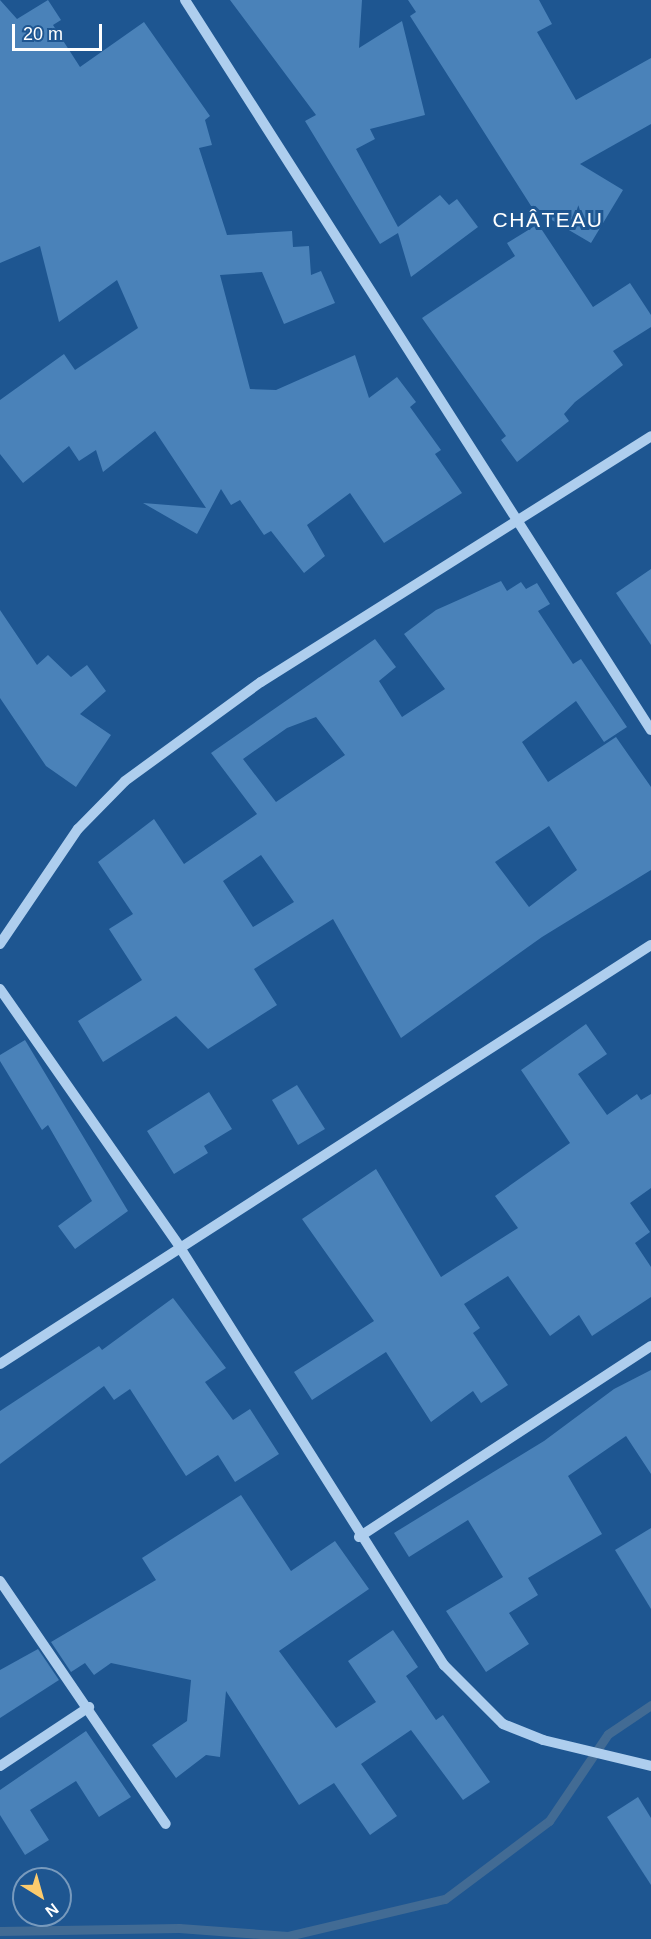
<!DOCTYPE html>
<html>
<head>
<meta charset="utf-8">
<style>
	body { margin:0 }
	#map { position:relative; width:651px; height:1939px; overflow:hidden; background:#1e5691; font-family:Helvetica,sans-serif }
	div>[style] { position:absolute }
	.stream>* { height:9px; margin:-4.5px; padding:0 4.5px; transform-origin:4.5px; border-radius:4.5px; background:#426b94 }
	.building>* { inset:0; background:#4a82b9 }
	.minor>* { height:10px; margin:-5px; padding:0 5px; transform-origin:5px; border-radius:5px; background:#aeceee }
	span { translate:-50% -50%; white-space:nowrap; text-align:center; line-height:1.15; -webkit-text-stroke:6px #1e5691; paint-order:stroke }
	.quarter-label { font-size:21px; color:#fff; letter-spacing:1.5px }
	.north { position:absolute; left:12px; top:1867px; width:60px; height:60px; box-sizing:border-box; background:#1e5691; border:2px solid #789abd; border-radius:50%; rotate:143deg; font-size:16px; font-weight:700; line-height:24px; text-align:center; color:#fff }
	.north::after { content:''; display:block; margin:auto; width:21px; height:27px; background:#fccb6d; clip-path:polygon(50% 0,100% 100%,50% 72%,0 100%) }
	.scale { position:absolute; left:12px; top:24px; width:90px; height:27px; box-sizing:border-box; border:3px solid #fff; border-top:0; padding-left:8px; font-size:18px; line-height:21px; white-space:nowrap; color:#fff; -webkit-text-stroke:4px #1e5691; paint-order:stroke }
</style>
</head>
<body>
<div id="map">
	<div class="stream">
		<div style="left:0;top:1931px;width:179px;rotate:-1deg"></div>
		<div style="left:179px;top:1928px;width:109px;rotate:4.2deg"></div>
		<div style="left:288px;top:1936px;width:161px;rotate:-13.3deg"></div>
		<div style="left:445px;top:1899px;width:130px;rotate:-36.9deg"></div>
		<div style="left:549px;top:1821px;width:105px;rotate:-55.9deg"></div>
		<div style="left:608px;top:1734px;width:52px;rotate:-34deg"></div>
	</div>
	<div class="building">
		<div style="clip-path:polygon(0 0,17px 19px,48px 0,61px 20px,53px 25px,80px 67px,144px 22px,210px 116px,205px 120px,212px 145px,199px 148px,227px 235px,292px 231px,293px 247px,309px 246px,311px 275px,321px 271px,335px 303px,284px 324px,262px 272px,220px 275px,250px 389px,276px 390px,355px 355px,369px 398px,397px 377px,416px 402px,410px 407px,441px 450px,435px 454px,462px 493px,384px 543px,350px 493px,307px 525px,325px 556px,304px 573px,271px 531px,264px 535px,240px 500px,231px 505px,221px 489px,197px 534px,143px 503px,206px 508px,155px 431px,103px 472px,96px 450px,79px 461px,69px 446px,23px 483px,0 454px,0 400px,64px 354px,75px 370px,138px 328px,117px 280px,59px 322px,40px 246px,0 263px)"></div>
		<div style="clip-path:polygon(230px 0,362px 0,359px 48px,402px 21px,425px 115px,370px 129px,375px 139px,356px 149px,398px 227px,440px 195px,449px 205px,457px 199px,478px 227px,411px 277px,398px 233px,380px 244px,305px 121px,316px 115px)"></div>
		<div style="clip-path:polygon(408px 0,539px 0,552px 24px,537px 32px,576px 100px,651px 58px,651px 124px,580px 164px,623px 190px,591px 243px,533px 209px,410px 16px,416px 12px)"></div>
		<div style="clip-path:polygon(538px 224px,593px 307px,630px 283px,651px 315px,651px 327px,613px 351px,623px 365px,575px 402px,564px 414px,569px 421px,517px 462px,501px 440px,506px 436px,422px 318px,515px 256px,507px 243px)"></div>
		<div style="clip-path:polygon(651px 569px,651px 645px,616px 593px)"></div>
		<div style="clip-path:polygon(evenodd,501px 581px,507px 591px,521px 582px,526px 589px,537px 583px,550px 604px,538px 611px,573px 664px,581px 659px,627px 727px,604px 742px,576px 701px,522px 742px,548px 782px,616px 737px,651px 787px,651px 870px,542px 937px,401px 1038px,333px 919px,254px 969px,277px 1005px,208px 1049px,176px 1016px,103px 1062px,78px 1021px,142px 980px,109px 929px,133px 914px,98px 862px,154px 819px,184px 864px,257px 814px,211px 753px,375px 639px,396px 667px,379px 681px,402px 717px,445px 689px,404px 634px,436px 610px,501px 581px,316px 717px,345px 755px,276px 802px,243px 759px,287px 728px,316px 717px,501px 581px,549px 826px,577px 870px,529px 907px,495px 862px,549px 826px,501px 581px,261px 855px,294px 902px,253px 927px,223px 881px,261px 855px)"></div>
		<div style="clip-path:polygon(0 610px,37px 665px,48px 655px,71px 677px,87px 665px,106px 691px,80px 714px,111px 735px,76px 787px,46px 766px,0 698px)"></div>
		<div style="clip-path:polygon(586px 1024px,607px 1054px,578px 1074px,607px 1115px,637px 1094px,641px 1100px,651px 1094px,651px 1188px,630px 1203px,650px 1232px,635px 1243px,651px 1267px,651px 1297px,592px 1336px,579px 1315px,550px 1336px,508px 1276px,464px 1304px,480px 1328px,473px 1333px,508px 1385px,481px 1403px,473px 1391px,431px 1422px,386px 1352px,312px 1400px,294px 1372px,374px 1321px,302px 1219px,376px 1169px,441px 1277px,518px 1228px,495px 1196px,570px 1143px,521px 1070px)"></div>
		<div style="clip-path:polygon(25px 1040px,128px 1211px,75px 1249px,58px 1226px,92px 1201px,48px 1125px,42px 1130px,0 1061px,0 1055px)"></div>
		<div style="clip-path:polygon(297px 1085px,325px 1129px,298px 1145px,272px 1100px)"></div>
		<div style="clip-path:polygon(209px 1092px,232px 1129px,204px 1146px,208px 1153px,174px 1174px,147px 1131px)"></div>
		<div style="clip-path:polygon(173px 1298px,226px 1368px,205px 1382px,233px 1420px,250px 1409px,279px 1454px,235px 1482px,218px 1455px,186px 1476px,130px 1389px,114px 1400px,104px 1386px,0 1464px,0 1411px,99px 1346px,102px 1350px)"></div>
		<div style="clip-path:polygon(651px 1370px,651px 1474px,626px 1436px,568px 1476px,602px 1534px,528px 1578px,538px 1595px,509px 1613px,529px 1644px,486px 1672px,446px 1611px,503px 1577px,468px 1520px,409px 1557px,394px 1533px,544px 1441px,614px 1389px)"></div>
		<div style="clip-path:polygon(241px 1495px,291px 1571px,335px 1541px,369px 1589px,279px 1651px,336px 1728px,376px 1702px,348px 1661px,393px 1630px,418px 1667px,406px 1676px,436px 1720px,443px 1715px,490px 1782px,463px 1800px,411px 1730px,361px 1764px,397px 1816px,370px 1835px,334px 1783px,299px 1805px,226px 1691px,220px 1757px,206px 1755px,176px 1778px,152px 1745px,187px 1721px,191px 1680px,111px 1663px,94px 1675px,85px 1663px,71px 1672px,51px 1642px,156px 1580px,142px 1558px)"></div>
		<div style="clip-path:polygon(651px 1528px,651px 1609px,615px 1550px)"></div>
		<div style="clip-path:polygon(38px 1649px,59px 1680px,0 1718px,0 1670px)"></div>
		<div style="clip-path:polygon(86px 1731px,131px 1797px,99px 1817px,76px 1781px,30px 1810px,49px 1840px,25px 1855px,0 1815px,0 1790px)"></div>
		<div style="clip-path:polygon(638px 1797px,651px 1818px,651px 1885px,607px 1817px)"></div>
	</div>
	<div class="minor">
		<div style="left:185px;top:0;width:866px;rotate:57.45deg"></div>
		<div style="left:0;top:944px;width:139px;rotate:-55.9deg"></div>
		<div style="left:78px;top:829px;width:67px;rotate:-45.6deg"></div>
		<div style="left:125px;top:781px;width:168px;rotate:-36.1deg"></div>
		<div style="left:261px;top:682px;width:461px;rotate:-32.2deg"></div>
		<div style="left:0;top:989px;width:313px;rotate:55.1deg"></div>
		<div style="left:179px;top:1246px;width:496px;rotate:57.7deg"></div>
		<div style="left:444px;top:1665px;width:83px;rotate:45deg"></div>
		<div style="left:503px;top:1724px;width:43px;rotate:21.8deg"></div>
		<div style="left:543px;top:1740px;width:111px;rotate:13.5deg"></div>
		<div style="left:0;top:1364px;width:774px;rotate:-32.77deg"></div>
		<div style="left:359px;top:1537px;width:349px;rotate:-33.2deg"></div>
		<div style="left:0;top:1581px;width:294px;rotate:55.7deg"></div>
		<div style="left:0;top:1766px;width:107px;rotate:-33.5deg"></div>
	</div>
	<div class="quarter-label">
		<span style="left:548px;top:220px">CHÂTEAU</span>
	</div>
	<div class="north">N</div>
	<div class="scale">20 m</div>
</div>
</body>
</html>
